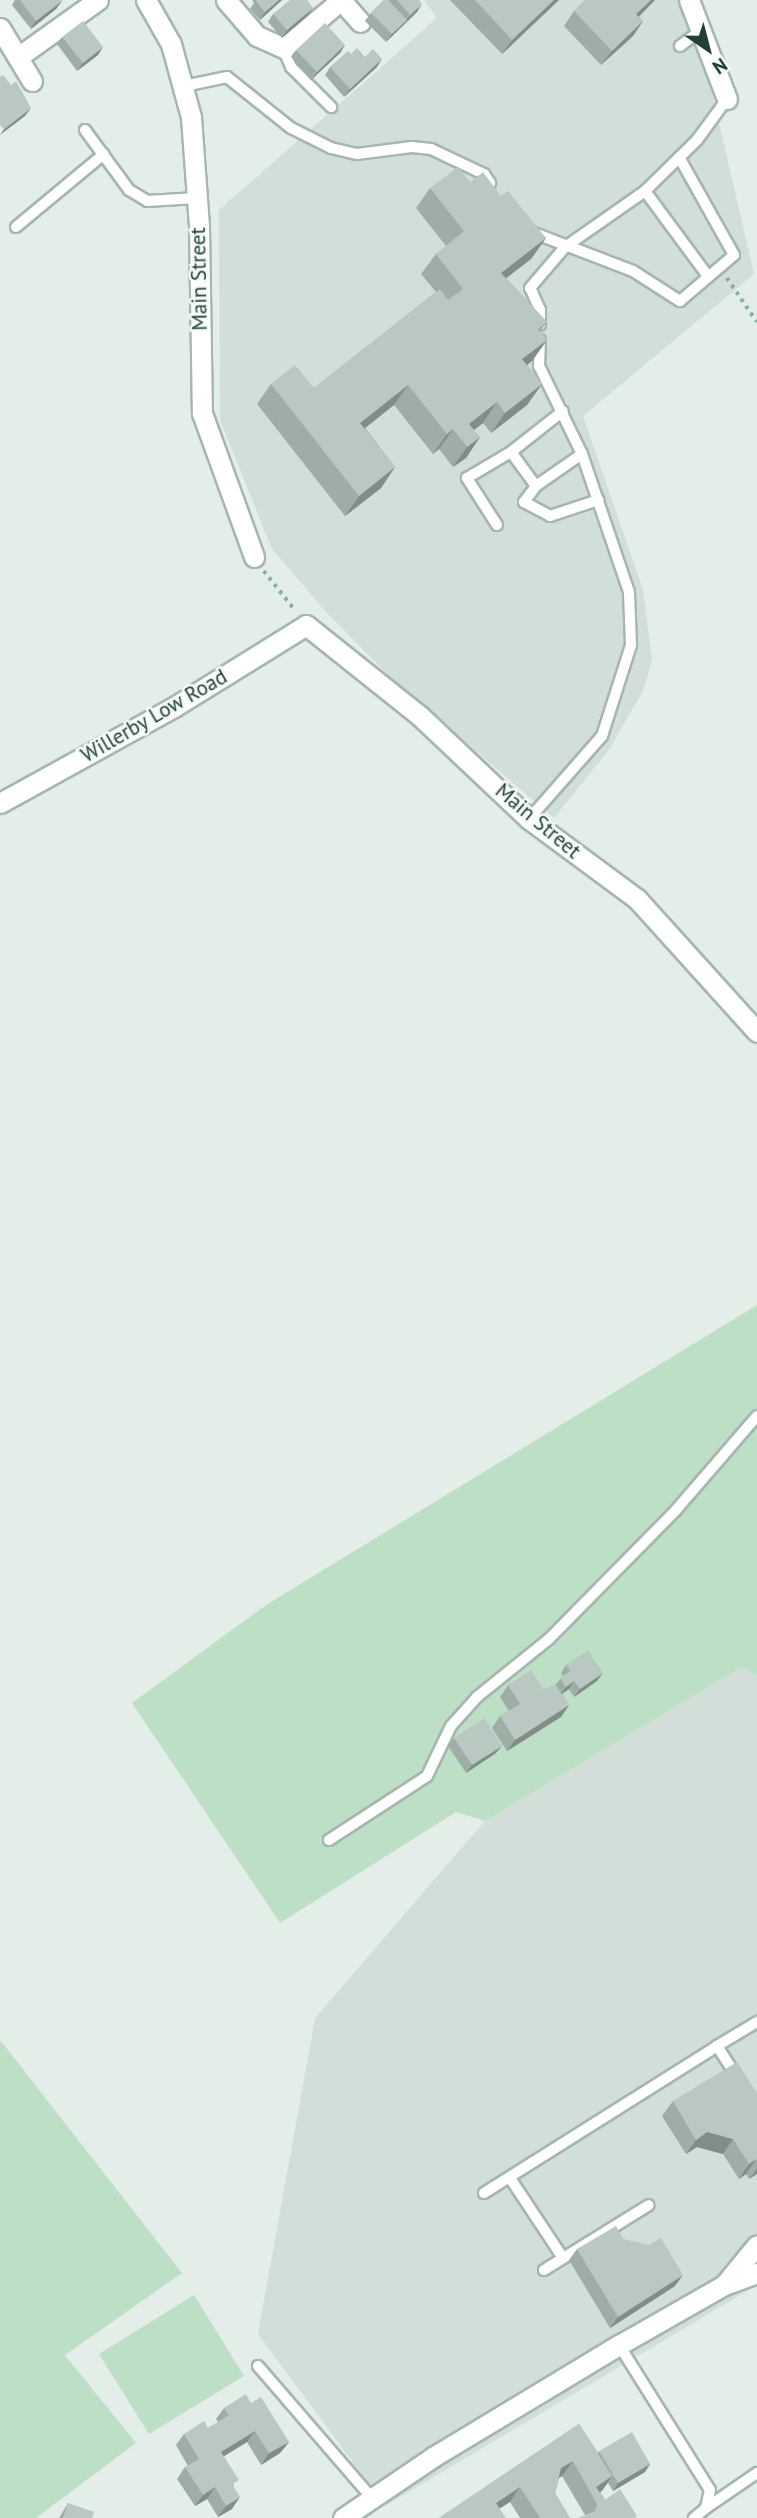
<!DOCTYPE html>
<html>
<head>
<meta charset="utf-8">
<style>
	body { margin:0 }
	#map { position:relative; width:757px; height:2518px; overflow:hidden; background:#e4eee9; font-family:"PT Sans",sans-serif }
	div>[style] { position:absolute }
	.built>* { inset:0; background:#d2ded8 }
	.green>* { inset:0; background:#bddfc6 }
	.path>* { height:3.5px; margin-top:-1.75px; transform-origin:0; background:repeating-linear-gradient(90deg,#84b2a3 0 3.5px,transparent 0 8.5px) }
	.roads { filter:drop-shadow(2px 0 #a6b6b0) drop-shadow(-2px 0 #a6b6b0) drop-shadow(0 2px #a6b6b0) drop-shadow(0 -2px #a6b6b0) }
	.lane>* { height:10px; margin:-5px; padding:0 5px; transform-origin:5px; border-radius:5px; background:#fff }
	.street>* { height:19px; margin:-9.5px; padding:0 9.5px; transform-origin:9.5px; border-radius:9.5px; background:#fff }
	.wall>* { inset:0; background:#9fada7 }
	.shaded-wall>* { inset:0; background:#828d88 }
	.building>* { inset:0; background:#b9c9c2 }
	span { translate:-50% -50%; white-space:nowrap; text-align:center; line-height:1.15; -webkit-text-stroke:5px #f5faf7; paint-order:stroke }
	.street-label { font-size:21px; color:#234038 }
	.north { position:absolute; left:673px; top:14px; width:70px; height:70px; -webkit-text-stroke:5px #f5faf7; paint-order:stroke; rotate:145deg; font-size:19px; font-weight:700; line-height:28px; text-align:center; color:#234038 }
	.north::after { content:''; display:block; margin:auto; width:24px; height:32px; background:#234038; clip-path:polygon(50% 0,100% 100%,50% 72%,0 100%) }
</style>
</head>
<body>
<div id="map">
	<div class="built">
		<div style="clip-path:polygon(424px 0,678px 0,712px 92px,754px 274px,583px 416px,643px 590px,652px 660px,643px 691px,608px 751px,554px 818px,393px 680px,325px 611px,272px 549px,220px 420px,219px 210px,437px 18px)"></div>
		<div style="clip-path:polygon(757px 1535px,757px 2285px,385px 2506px,258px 2334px,315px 2018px,485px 1821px,742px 1667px)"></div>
	</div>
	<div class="green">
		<div style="clip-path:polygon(757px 1305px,757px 1675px,742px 1667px,485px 1821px,456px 1812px,280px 1923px,132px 1703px,266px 1605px)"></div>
		<div style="clip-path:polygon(0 2040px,182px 2273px,65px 2355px,136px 2443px,36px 2518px,0 2518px)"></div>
		<div style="clip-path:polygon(194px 2295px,244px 2376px,149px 2434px,99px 2354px)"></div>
	</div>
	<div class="path">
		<div style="left:727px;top:278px;width:53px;rotate:55.7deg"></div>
		<div style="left:264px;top:571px;width:48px;rotate:51.7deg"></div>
	</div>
	<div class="roads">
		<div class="lane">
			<div style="left:680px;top:46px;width:26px;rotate:-37deg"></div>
			<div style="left:283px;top:48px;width:21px;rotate:67deg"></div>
			<div style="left:291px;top:67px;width:57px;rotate:45deg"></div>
			<div style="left:184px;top:86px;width:44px;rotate:-11.8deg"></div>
			<div style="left:227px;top:77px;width:82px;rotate:38.6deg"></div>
			<div style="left:291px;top:128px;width:45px;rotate:26.6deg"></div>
			<div style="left:331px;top:148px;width:27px;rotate:13deg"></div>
			<div style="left:357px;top:154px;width:55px;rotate:-7.3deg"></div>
			<div style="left:412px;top:147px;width:19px;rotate:6deg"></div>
			<div style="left:431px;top:149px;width:59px;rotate:25.3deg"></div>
			<div style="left:484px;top:174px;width:11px;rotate:56deg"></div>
			<div style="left:85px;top:130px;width:74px;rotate:53.7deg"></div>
			<div style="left:129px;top:190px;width:21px;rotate:31deg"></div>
			<div style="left:147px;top:201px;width:50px;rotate:-3.4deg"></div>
			<div style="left:645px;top:191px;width:106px;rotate:53.5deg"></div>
			<div style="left:16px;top:227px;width:114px;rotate:-39.7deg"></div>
			<div style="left:534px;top:233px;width:106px;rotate:21deg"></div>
			<div style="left:633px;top:271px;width:56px;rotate:32.6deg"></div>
			<div style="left:680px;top:301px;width:71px;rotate:-40.4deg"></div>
			<div style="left:734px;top:255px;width:112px;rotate:-119.3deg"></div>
			<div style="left:540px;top:325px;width:15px;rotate:-90deg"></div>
			<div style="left:540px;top:310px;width:24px;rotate:-114deg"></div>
			<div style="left:530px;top:288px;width:54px;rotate:-49.5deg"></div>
			<div style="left:565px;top:247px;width:98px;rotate:-35deg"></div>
			<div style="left:645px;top:191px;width:73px;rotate:-44.4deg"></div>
			<div style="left:697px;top:140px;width:51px;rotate:-53.8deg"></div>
			<div style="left:511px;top:452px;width:42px;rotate:53.7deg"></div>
			<div style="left:582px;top:454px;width:56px;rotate:145.2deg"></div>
			<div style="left:536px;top:486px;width:20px;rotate:127deg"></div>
			<div style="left:524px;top:502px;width:30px;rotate:28deg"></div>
			<div style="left:550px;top:516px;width:51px;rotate:-18.4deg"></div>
			<div style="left:497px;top:525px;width:56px;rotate:-122.6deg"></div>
			<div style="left:467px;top:478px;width:51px;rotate:-30.6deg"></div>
			<div style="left:511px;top:452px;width:66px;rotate:-38.3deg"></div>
			<div style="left:529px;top:819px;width:111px;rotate:-48.7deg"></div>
			<div style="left:602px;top:736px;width:96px;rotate:-72.3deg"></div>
			<div style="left:631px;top:645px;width:53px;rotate:-92.2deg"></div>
			<div style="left:629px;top:592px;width:146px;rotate:-108.8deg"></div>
			<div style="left:582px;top:454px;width:98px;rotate:-116deg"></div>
			<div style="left:539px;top:366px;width:26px;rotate:-88deg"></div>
			<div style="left:329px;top:1840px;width:117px;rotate:-33.1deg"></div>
			<div style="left:427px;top:1776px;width:55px;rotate:-64.4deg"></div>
			<div style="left:451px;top:1726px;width:39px;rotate:-48deg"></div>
			<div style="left:477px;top:1697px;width:92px;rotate:-38.9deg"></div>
			<div style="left:549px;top:1639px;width:181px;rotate:-45.4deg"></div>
			<div style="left:676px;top:1510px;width:124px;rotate:-49.2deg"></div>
			<div style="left:717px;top:2046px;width:47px;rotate:-31deg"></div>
			<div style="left:510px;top:2178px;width:96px;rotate:56.5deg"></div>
			<div style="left:484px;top:2193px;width:275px;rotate:-32.2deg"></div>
			<div style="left:717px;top:2046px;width:35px;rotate:57deg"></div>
			<div style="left:544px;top:2270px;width:123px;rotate:-31.8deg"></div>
			<div style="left:619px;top:2345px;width:171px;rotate:57.9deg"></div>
			<div style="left:710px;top:2490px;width:18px;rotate:103deg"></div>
			<div style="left:706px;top:2508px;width:16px;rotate:140deg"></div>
			<div style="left:258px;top:2366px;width:174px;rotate:49.2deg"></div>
			<div style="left:706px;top:2508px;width:62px;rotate:-34.5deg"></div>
		</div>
		<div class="street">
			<div style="left:146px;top:0;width:51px;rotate:60.4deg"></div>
			<div style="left:171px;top:44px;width:76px;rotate:74.7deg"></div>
			<div style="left:191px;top:117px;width:110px;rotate:85.8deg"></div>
			<div style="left:199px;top:227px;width:186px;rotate:89.1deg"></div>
			<div style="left:202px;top:413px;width:153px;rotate:70.1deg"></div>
			<div style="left:226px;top:0;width:48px;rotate:49.3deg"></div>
			<div style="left:257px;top:36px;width:30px;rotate:24deg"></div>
			<div style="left:284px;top:48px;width:75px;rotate:-40.1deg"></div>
			<div style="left:341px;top:0;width:29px;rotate:49deg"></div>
			<div style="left:689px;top:0;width:106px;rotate:69deg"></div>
			<div style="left:0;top:28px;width:62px;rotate:58.9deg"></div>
			<div style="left:18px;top:57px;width:98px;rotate:-35.5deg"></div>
			<div style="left:0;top:803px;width:199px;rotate:-28.9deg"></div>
			<div style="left:174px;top:707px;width:155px;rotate:-31.8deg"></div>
			<div style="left:306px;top:625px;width:146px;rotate:38.6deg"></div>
			<div style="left:420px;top:716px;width:150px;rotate:43.4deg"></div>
			<div style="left:529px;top:819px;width:134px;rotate:36.5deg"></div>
			<div style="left:637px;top:899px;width:179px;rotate:47.9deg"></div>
			<div style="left:725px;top:2284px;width:50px;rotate:-50.6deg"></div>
			<div style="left:343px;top:2518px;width:109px;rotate:-34.1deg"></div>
			<div style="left:433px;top:2457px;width:217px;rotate:-31.1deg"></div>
			<div style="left:619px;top:2345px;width:121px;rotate:-29.7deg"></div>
			<div style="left:724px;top:2285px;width:35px;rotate:-20deg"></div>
		</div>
	</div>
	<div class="wall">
		<div style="clip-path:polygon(15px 0,61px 0,62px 1px,56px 9px,31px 29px,12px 5px)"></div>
		<div style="clip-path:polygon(252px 0,282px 0,260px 20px,250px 9px,254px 3px)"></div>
		<div style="clip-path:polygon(384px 0,419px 0,417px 12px,386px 42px,365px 21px,371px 13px)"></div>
		<div style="clip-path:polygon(450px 0,559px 0,502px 54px)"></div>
		<div style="clip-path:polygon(585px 0,655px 0,639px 17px,643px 21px,633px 36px,601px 65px,564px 26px,574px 11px)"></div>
		<div style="clip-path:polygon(273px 14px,308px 15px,282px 38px,268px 22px)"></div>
		<div style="clip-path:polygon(62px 37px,98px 55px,77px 71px,57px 44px)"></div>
		<div style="clip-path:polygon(345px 45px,340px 53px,311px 80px,291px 57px,296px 50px)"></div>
		<div style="clip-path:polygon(365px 57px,377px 67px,344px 97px,325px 75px,330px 67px)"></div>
		<div style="clip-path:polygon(470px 182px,501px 196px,546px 238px,531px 259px,506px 278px,547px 322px,540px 332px,547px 340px,532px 361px,527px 365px,542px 384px,527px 405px,491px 433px,483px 423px,474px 430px,480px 437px,466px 458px,453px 467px,439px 449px,433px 454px,394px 405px,365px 428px,395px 467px,381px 488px,345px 516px,257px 404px,271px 384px,314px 388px,436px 292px,421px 274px,436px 254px,446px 246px,416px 208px,430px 188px)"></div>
		<div style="clip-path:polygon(566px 1665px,597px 1681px,574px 1697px,569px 1689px,562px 1694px,569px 1705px,561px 1717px,507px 1751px,492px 1728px,500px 1716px,509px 1711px,500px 1697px,508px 1685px,544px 1690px,555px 1685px,563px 1676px,561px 1673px)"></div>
		<div style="clip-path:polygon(454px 1738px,496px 1753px,466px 1773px,448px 1746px)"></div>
		<div style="clip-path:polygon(757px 2093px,757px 2174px,749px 2179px,746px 2174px,739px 2179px,723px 2154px,697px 2147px,686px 2154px,662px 2116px,673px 2101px)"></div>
		<div style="clip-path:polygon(623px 2239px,675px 2286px,610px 2328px,569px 2260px,577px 2249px)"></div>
		<div style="clip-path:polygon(251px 2403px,289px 2442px,280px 2453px,261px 2465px,247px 2442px,224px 2456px,234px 2487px,232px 2509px,218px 2517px,207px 2499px,195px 2506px,177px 2479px,185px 2467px,188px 2466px,176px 2445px,184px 2434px,208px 2428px,218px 2422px,216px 2419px,224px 2408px)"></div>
		<div style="clip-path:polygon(579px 2424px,598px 2453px,599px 2451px,650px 2464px,645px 2472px,613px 2491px,608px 2483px,600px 2492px,605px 2500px,636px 2518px,585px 2515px,562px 2476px,559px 2478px,555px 2493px,570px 2518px,520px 2518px,510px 2502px,439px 2518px)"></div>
		<div style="clip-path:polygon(68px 2503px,92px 2518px,59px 2518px)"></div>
	</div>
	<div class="shaded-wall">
		<div style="clip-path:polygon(279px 0,282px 0,260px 20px,265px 12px)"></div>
		<div style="clip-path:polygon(554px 0,559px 0,502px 54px,512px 40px)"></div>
		<div style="clip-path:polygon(651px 0,655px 0,626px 29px,636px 14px)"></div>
		<div style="clip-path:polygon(62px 1px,56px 9px,31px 29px,36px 21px)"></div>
		<div style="clip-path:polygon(422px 4px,417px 12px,386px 42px,392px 34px)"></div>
		<div style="clip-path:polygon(313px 8px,308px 15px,282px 38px,287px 30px)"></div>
		<div style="clip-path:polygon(643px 21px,633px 36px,601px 65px,612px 51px)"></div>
		<div style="clip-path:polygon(345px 45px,340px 53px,311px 80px,317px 72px)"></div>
		<div style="clip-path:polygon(103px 47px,98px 55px,77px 71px,83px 63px)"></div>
		<div style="clip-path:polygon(382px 59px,377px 67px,344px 97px,350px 89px)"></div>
		<div style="clip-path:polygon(31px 108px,25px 116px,0 135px,4px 129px)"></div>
		<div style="clip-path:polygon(546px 238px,531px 259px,487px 293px,501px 273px)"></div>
		<div style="clip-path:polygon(547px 340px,532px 361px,508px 380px,522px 359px)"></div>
		<div style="clip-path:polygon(542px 384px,527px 405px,491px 433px,505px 413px)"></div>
		<div style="clip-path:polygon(408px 385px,394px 405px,346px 443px,360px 423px)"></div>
		<div style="clip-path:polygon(497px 402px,483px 423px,462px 439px,469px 424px)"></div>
		<div style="clip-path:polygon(453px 429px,439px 449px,433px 454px,447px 434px)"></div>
		<div style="clip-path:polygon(480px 437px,466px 458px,453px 467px,467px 447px)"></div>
		<div style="clip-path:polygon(395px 467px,381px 488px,345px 516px,359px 496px)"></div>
		<div style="clip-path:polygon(603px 1673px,597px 1681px,574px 1697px,580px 1689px)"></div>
		<div style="clip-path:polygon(574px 1681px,569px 1689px,560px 1695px,566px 1687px)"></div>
		<div style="clip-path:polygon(569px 1705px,561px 1717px,507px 1751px,515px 1740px)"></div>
		<div style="clip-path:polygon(502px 1746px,496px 1753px,466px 1773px,472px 1765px)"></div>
		<div style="clip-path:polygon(707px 2132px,733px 2139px,723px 2154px,697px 2147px,686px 2154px,696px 2140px)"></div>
		<div style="clip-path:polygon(756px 2159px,746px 2174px,739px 2179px,749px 2164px)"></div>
		<div style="clip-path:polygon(757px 2169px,757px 2174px,749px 2179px)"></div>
		<div style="clip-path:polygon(683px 2275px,675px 2286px,610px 2328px,618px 2317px)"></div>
		<div style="clip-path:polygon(255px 2431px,247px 2442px,213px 2463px,221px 2452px)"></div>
		<div style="clip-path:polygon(289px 2442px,280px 2453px,261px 2465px,269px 2453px)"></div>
		<div style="clip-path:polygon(573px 2461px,562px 2476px,551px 2483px,561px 2468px)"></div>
		<div style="clip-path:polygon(650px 2464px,645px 2472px,613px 2491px,618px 2483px)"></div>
		<div style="clip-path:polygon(612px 2476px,602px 2491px,593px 2497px,596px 2487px)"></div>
		<div style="clip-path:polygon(215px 2487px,207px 2499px,195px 2506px,203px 2495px)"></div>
		<div style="clip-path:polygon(520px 2487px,510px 2502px,485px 2518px,496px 2503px)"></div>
		<div style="clip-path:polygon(240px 2497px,232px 2509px,218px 2517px,226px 2506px)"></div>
	</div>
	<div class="building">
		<div style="clip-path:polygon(20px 0,61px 0,62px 1px,36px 21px)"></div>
		<div style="clip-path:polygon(257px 0,279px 0,265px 12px,256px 1px)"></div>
		<div style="clip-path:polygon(290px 0,307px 0,313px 8px,287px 30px,273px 14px)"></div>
		<div style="clip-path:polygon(384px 0,388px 0,407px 20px,392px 34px,371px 13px)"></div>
		<div style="clip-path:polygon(397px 0,419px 0,422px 4px,410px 15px)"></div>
		<div style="clip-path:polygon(475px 0,554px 0,512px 40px)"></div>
		<div style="clip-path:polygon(585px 0,651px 0,636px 14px,643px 21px,612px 51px,574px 11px)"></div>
		<div style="clip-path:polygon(83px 21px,103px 47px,83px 63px,62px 37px)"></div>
		<div style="clip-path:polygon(325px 23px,345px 45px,317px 72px,296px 50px)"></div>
		<div style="clip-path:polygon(357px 48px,365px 57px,373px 49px,382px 59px,350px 89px,330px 67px,348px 51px,351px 54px)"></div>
		<div style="clip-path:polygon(3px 75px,11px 85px,16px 81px,31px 108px,4px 129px,0 125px,0 77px)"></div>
		<div style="clip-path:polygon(458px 167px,470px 182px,483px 172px,501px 196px,508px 191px,546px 238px,501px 273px,547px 322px,538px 329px,547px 340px,522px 359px,542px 384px,505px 413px,497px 402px,469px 424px,480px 437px,467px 447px,453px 429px,447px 434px,408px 385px,360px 423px,395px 467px,359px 496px,271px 384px,295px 365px,314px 388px,440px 289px,448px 300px,463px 289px,436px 254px,464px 231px,430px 188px)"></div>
		<div style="clip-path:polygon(588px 1650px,603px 1673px,580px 1689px,574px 1681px,566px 1687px,560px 1678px,570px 1671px,566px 1665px)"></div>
		<div style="clip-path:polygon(531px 1670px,544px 1690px,555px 1684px,569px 1705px,515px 1740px,500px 1716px,520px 1704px,508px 1685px)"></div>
		<div style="clip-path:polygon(484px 1718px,502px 1746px,472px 1765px,454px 1738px)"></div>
		<div style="clip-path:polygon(737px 2062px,757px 2093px,757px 2161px,756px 2159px,749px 2164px,733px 2139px,707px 2132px,696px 2140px,673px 2101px)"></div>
		<div style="clip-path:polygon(616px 2226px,623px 2239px,649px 2245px,661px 2238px,683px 2275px,618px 2317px,577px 2249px)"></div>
		<div style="clip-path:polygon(246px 2394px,251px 2403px,261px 2397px,289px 2442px,269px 2453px,255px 2431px,221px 2452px,239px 2480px,232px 2484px,240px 2497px,226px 2506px,215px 2487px,203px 2495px,185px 2467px,199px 2459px,184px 2434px,204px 2421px,208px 2428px,229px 2415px,224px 2408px)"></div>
		<div style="clip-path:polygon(579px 2424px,612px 2476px,596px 2487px,605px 2500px,620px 2489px,637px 2516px,634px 2518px,578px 2518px,595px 2511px,597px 2504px,573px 2461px,561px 2468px,555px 2493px,570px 2518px,540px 2518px,520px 2487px,496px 2503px,506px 2518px,439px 2518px)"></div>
		<div style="clip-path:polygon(632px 2432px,650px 2464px,618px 2483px,599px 2451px)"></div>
		<div style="clip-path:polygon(68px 2503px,94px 2512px,92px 2518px,63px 2518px)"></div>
	</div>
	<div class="street-label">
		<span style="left:199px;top:279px;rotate:-91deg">Main Street</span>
		<span style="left:154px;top:716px;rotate:-30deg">Willerby Low Road</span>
		<span style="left:538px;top:821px;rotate:40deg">Main Street</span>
	</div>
	<div class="north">N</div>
</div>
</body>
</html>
